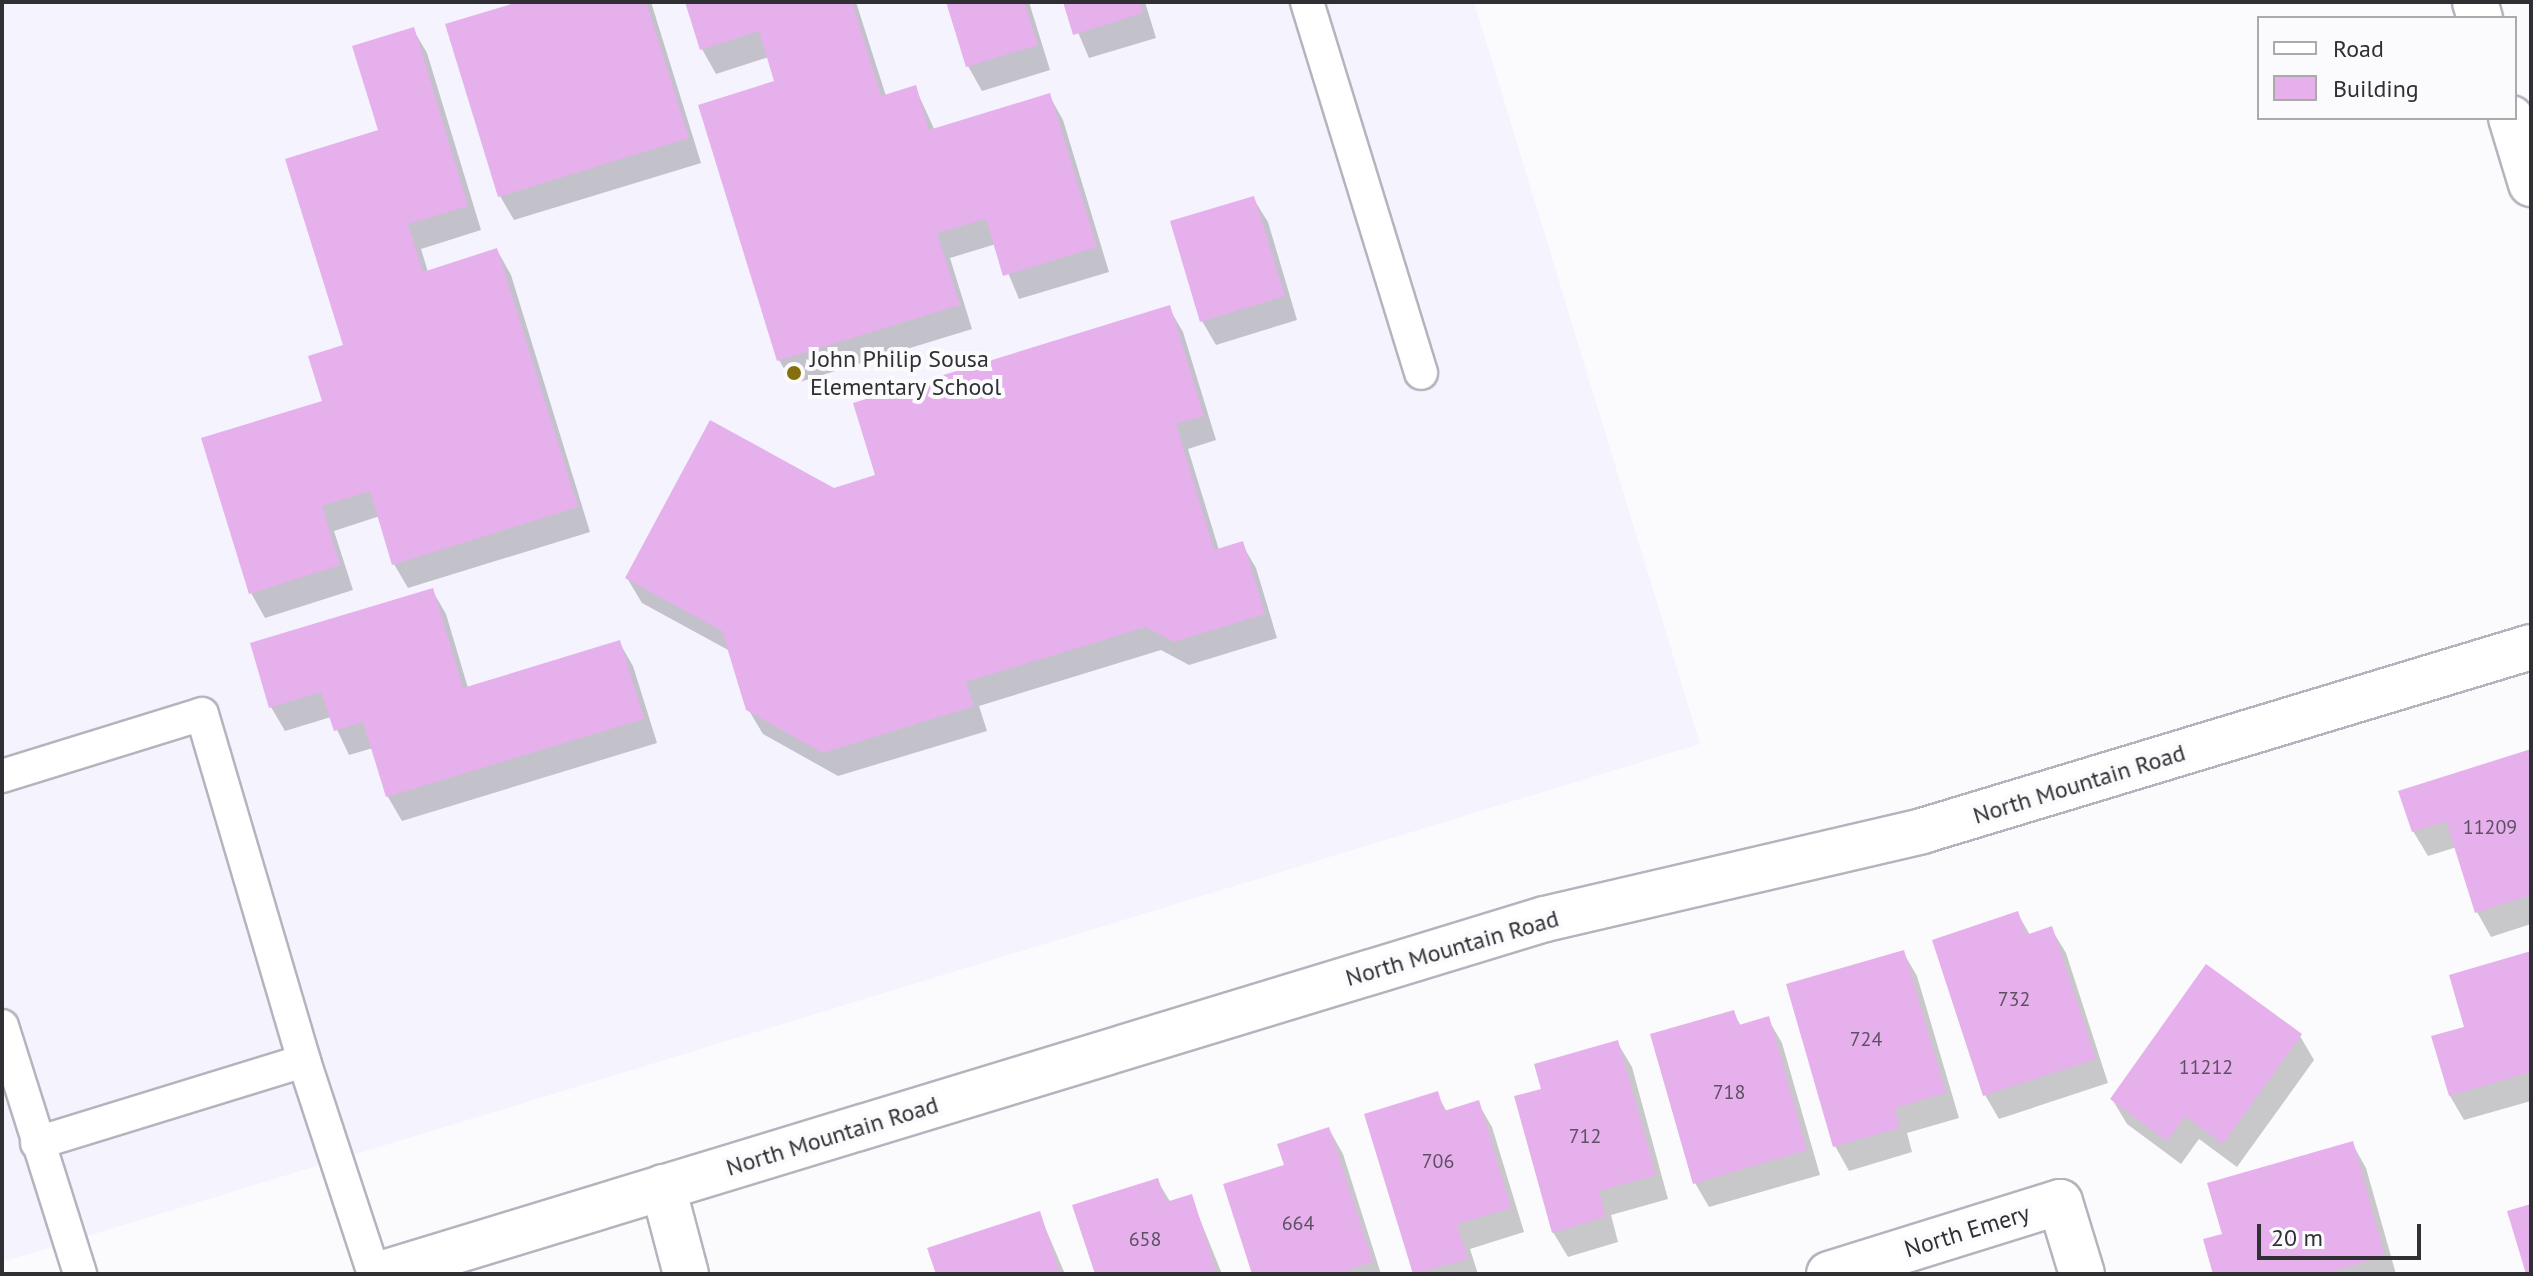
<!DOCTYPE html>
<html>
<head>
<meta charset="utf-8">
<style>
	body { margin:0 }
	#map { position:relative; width:2533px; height:1276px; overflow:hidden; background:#fbfbfd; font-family:"PT Sans",sans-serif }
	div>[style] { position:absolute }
	.built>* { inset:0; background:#f4f3fe }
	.shadow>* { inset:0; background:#0003 }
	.building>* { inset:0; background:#e5b0eb }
	.roads { filter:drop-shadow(2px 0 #b5b4be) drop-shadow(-2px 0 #b5b4be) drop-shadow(0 2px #b5b4be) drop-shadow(0 -2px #b5b4be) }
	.lane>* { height:32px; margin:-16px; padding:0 16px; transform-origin:16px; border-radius:16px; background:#fff }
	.street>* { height:44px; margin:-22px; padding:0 22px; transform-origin:22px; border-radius:22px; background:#fff }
	.dots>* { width:22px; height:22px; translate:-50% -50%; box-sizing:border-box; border:4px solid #fbfbfd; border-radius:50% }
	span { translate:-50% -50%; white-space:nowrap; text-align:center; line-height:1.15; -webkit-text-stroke:8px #fbfbfd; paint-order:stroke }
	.number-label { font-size:20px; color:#5d5062 }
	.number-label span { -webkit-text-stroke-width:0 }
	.poi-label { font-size:24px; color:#303034 }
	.left { translate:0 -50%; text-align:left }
	.street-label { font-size:24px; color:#303034 }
	.frame { position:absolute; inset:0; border:4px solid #303034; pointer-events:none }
	.legend { position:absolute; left:2257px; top:16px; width:260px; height:104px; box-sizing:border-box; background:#fbfbfd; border:2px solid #aaaaad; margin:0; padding:10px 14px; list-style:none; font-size:24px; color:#303034 }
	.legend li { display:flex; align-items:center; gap:16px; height:40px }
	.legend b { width:40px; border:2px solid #aaaaad }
	.scale { position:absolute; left:2257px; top:1224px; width:164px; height:36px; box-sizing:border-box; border:4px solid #303034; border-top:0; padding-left:10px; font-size:24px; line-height:28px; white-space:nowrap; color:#303034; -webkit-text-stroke:6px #fbfbfd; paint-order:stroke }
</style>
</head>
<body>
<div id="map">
	<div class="built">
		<div style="clip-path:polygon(2px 2px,1474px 2px,1700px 744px,2px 1262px)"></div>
	</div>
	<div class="shadow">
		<div style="clip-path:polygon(525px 2px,651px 2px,701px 163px,514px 220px,500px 196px)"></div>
		<div style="clip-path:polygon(687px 2px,856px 2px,886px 96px,915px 87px,935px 131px,1049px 95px,1063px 120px,1109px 272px,1019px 299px,996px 244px,950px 258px,972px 329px,793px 384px,779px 360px,777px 82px,769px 57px,716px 74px,702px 49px)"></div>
		<div style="clip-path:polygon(949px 2px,1029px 2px,1050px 70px,982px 91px,968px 66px)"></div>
		<div style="clip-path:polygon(1065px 2px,1145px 2px,1156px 38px,1089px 58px)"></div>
		<div style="clip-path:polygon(413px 29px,427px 53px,481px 230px,421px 249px,428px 272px,497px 250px,511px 275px,590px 532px,408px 588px,394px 564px,380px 516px,334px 531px,353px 590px,265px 618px,251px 593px,346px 347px,380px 132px)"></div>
		<div style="clip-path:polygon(1253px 198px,1268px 222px,1297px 320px,1216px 345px,1202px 321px)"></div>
		<div style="clip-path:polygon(1169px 308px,1183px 332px,1216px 440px,1188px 449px,1219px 550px,1242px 544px,1256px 568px,1277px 638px,1189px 665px,1161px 650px,979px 706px,987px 731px,838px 776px,763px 734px,748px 709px,730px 651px,642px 603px,627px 578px,834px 490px,877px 477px)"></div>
		<div style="clip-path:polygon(432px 590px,446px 614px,468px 688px,619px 642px,633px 666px,657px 743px,402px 821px,388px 797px,373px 748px,349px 755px,331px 717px,285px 731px,271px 707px)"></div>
		<div style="clip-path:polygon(2531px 751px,2531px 924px,2491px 937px,2477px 912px,2457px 847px,2428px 856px,2413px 831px)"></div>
		<div style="clip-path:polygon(2018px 914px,2030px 935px,2051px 928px,2066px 953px,2108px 1083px,1999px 1119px,1985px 1095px)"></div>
		<div style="clip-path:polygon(1903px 952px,1917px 976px,1959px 1118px,1907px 1133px,1912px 1152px,1849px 1171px,1835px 1146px)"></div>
		<div style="clip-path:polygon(2531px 953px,2531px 1101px,2464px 1120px,2450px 1096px,2434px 1038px,2467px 1028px)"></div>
		<div style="clip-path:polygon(1733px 1012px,1741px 1026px,1768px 1019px,1782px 1043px,1820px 1175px,1709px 1207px,1695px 1183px)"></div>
		<div style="clip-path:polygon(2300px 1036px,2314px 1060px,2237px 1167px,2199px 1139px,2181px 1164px,2127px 1124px,2112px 1099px)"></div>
		<div style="clip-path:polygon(1617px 1042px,1632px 1067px,1668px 1199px,1611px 1215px,1618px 1242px,1568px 1257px,1553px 1232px)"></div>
		<div style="clip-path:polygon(1437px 1094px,1447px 1112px,1478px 1103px,1492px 1127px,1524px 1232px,1470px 1249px,1478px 1274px,1415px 1274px,1366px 1115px)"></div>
		<div style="clip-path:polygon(1329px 1129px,1343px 1154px,1381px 1274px,1254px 1274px,1286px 1166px)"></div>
		<div style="clip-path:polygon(2352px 1143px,2366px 1168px,2396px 1274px,2215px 1274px,2224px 1235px)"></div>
		<div style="clip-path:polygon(1157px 1180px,1171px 1203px,1191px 1197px,1222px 1274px,1097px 1274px)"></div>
		<div style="clip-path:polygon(1039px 1213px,1065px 1274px,938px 1274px)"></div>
	</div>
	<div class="building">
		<div style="clip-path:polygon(518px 2px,646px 2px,689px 138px,498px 197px,445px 24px)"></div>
		<div style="clip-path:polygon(685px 2px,852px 2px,881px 96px,916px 85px,929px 130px,1050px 93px,1097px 247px,1003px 276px,986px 219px,937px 233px,960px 305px,777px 361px,698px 105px,774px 81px,759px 31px,700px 50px)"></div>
		<div style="clip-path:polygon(946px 2px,1024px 2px,1038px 45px,966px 67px)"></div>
		<div style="clip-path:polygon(1063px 2px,1140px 2px,1143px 13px,1073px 35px)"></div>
		<div style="clip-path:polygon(414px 27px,468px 206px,408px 224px,423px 272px,497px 248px,578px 507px,392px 565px,370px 491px,322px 506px,340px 565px,249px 594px,201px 438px,322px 401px,308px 356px,343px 345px,285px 159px,378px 130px,352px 46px)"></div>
		<div style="clip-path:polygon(1254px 196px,1285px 296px,1200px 322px,1170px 221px)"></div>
		<div style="clip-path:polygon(1170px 305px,1204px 416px,1176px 424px,1214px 550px,1243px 541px,1265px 614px,1173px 642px,1146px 627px,966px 682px,974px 706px,823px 753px,746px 710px,722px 631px,625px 578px,710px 420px,834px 488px,875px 475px,853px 403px)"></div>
		<div style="clip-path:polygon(433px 588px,463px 688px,620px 640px,644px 719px,386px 797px,363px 722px,334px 731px,321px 692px,269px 708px,250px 643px)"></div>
		<div style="clip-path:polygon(2531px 749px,2531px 895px,2475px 913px,2446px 821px,2412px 832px,2398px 791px)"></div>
		<div style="clip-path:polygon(2018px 911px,2026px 935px,2052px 926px,2096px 1059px,1983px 1096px,1932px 940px)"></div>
		<div style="clip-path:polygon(1904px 950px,1946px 1093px,1895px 1108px,1900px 1128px,1833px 1147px,1786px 984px)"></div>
		<div style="clip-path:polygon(2531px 951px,2531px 1072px,2449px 1096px,2431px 1036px,2464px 1027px,2449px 975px)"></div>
		<div style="clip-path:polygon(2206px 964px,2302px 1034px,2223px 1144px,2185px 1116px,2167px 1141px,2110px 1099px)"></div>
		<div style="clip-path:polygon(1734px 1010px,1739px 1025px,1769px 1016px,1807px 1150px,1693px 1184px,1650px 1034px)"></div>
		<div style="clip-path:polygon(1618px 1040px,1656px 1175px,1599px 1191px,1606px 1217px,1552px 1233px,1514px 1096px,1541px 1089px,1534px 1064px)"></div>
		<div style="clip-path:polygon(1438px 1091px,1444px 1111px,1479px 1100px,1511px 1208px,1457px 1224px,1468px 1259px,1413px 1274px,1364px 1114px)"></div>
		<div style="clip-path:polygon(1329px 1127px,1373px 1262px,1336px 1274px,1252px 1274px,1223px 1184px,1284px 1165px,1277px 1144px)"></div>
		<div style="clip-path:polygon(2353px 1141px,2385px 1256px,2324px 1274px,2213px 1274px,2203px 1239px,2222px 1234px,2207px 1183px)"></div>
		<div style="clip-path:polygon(1158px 1178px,1166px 1202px,1192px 1194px,1217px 1274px,1095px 1274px,1072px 1205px)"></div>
		<div style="clip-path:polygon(2531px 1204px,2531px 1274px,2526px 1274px,2507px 1211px)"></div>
		<div style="clip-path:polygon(1040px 1211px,1060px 1274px,936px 1274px,927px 1248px)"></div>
	</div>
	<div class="roads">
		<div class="lane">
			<div style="left:1307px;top:2px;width:388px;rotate:72.9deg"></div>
			<div style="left:2px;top:776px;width:209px;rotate:-17.2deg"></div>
			<div style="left:202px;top:714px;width:362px;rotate:73.6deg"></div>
			<div style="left:304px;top:1061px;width:224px;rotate:71.8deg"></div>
			<div style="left:2px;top:1026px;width:260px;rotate:72.5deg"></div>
			<div style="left:37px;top:1143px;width:279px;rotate:-17.1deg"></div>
		</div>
		<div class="street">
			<div style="left:2475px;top:2px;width:17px;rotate:73deg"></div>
			<div style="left:2511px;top:118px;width:69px;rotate:73.1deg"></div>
			<div style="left:663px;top:1187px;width:90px;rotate:75.2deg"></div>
			<div style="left:380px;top:1274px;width:1218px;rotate:-16.95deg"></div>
			<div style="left:1545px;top:919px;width:387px;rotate:-13.1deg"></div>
			<div style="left:1922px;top:831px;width:636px;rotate:-16.81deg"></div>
			<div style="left:1829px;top:1274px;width:242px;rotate:-17.3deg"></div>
			<div style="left:2060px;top:1202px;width:75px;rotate:73deg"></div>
		</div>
	</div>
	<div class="dots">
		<div style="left:794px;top:373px;background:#876e0d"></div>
	</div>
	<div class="number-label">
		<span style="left:2490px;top:827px">11209</span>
		<span style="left:2014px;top:999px">732</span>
		<span style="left:1866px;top:1039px">724</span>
		<span style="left:2206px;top:1067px">11212</span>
		<span style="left:1729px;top:1092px">718</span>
		<span style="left:1585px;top:1136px">712</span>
		<span style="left:1438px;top:1161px">706</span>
		<span style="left:1298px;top:1223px">664</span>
		<span style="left:1145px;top:1239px">658</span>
	</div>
	<div class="poi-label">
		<span class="left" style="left:810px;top:373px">John Philip Sousa<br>Elementary School</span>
	</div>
	<div class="street-label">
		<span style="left:2079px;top:784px;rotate:-17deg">North Mountain Road</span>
		<span style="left:1452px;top:948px;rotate:-16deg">North Mountain Road</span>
		<span style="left:832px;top:1136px;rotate:-17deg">North Mountain Road</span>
		<span style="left:1967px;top:1231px;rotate:-17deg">North Emery</span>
	</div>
	<div class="frame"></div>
	<ul class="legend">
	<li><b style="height:10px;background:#fff"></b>Road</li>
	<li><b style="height:22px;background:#e5b0eb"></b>Building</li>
	</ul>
	<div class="scale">20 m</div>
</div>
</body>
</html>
